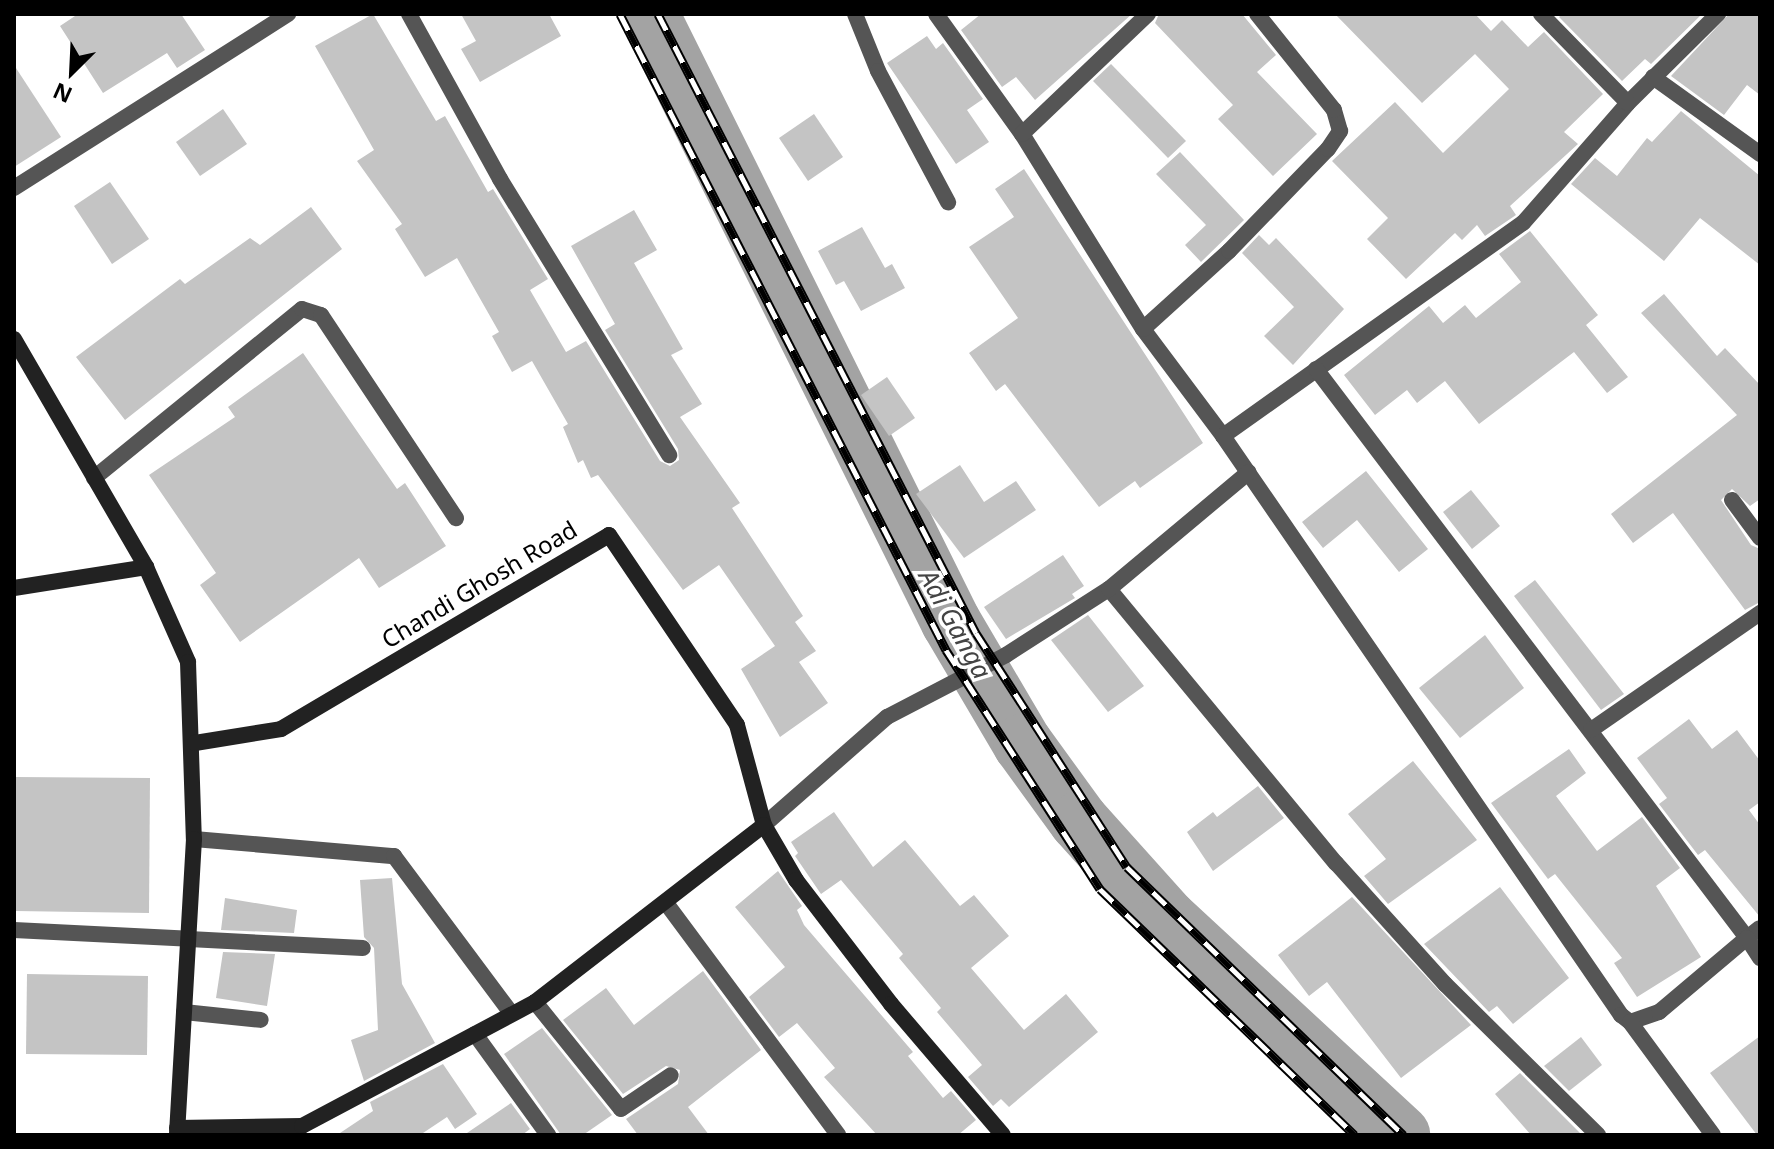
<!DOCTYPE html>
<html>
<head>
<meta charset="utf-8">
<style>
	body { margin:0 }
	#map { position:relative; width:1774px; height:1149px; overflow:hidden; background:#fff; font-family:"Noto Sans",sans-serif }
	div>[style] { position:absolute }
	.river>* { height:60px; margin:-30px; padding:0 30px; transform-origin:30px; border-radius:30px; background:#a3a3a3 }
	.building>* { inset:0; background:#c4c4c4 }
	.lane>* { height:16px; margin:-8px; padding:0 8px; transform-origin:8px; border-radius:8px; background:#555 }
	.street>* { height:16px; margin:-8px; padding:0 8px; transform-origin:8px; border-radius:8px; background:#555 }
	.secondary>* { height:16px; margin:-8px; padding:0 8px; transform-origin:8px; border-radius:8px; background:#222 }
	.rail>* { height:9px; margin-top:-4.5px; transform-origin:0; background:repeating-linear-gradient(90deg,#fff 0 18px,#000 0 36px); box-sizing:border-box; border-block:2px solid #000 }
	span { translate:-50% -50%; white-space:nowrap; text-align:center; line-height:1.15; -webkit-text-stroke:7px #fff; paint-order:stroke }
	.street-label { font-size:24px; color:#000 }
	.water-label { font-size:26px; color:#444; font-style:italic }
	.frame { position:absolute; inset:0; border:16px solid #000; pointer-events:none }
	.north { position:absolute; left:32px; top:32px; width:80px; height:80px; -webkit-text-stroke:6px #fff; paint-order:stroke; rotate:204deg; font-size:22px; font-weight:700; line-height:32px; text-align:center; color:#000 }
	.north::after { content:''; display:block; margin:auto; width:28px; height:36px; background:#000; clip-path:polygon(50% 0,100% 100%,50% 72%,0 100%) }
</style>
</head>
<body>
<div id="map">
	<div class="river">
		<div style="left:649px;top:14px;width:679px;rotate:63.59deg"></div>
		<div style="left:951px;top:622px;width:142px;rotate:59.5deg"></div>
		<div style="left:1023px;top:744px;width:95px;rotate:54deg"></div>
		<div style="left:1079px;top:821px;width:132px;rotate:48.1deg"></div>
		<div style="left:1167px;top:919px;width:318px;rotate:42.8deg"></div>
	</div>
	<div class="building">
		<div style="clip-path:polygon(78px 14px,181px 14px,205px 50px,177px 68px,167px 53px,103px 93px,60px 26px)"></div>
		<div style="clip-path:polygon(373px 14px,436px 121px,445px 116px,488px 192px,493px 189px,548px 279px,530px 290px,566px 352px,586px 341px,660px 461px,670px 466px,679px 460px,678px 449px,605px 330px,615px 324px,571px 246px,634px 210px,657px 250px,634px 263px,683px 349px,671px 355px,702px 404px,680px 417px,740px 503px,732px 508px,803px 616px,795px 622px,816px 651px,799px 662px,828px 703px,780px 737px,741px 669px,775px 646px,719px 565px,683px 590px,598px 475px,591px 478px,583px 460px,578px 463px,563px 427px,568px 424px,532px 361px,512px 372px,492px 336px,499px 332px,457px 258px,425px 277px,395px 229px,402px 224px,357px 161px,374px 150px,315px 46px)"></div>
		<div style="clip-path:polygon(461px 14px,549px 14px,561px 36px,480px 82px,461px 49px,476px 41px)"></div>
		<div style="clip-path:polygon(981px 14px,1132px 14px,1035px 100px,1016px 77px,1002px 87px,961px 30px)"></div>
		<div style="clip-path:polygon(1159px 14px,1242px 14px,1276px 55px,1257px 72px,1317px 134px,1273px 176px,1218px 119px,1233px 105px,1155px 23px)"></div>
		<div style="clip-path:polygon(1335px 14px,1475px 14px,1491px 31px,1502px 20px,1528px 47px,1544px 32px,1603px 94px,1564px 132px,1578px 144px,1510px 206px,1516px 215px,1485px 236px,1477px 225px,1462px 240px,1455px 233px,1406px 279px,1367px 239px,1388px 218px,1332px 161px,1395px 102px,1443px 153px,1509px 89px,1475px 54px,1422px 103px)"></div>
		<div style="clip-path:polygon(1562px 14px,1702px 14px,1651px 64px,1645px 59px,1622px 81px,1559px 17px)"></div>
		<div style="clip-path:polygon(1729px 14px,1760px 14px,1760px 95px,1747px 85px,1724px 115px,1671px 76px)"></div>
		<div style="clip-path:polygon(927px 36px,936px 49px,943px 43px,983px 99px,967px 110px,989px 142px,956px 164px,887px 63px)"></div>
		<div style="clip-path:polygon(1111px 64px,1186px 141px,1168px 158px,1093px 81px)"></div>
		<div style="clip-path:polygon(14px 65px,61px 137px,14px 167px)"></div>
		<div style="clip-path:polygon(223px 109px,247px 144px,200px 176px,176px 142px)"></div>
		<div style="clip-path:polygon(1681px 111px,1760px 176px,1760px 265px,1700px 218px,1664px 261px,1571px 184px,1595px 158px,1617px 176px,1647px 138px,1652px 142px)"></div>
		<div style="clip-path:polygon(814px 114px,843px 157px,808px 181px,779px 138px)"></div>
		<div style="clip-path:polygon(1180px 152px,1244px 220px,1201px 262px,1185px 245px,1206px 225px,1156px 174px)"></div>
		<div style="clip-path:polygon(1024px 169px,1203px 443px,1140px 488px,1135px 481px,1099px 507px,1005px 384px,996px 391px,969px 353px,1018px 318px,969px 247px,1014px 217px,995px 189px)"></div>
		<div style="clip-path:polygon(110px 182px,149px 239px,112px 264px,74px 206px)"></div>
		<div style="clip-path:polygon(311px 207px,342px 249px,125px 420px,76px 357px,180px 279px,185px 284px,250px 238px,260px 245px)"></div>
		<div style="clip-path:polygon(862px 227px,885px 268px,892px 264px,905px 288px,861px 311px,844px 281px,836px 285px,818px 251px)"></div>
		<div style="clip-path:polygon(1530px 231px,1598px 315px,1586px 325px,1628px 377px,1607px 393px,1574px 352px,1479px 424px,1445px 381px,1417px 403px,1407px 390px,1375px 415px,1344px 375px,1429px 306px,1443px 323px,1465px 305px,1476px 318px,1521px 282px,1499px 254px)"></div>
		<div style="clip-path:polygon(1259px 235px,1269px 245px,1276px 238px,1344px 309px,1293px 365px,1264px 336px,1294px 307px,1242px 253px)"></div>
		<div style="clip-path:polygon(1664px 294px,1717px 356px,1725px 348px,1760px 385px,1760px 499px,1750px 506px,1732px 489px,1721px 500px,1751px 545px,1760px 549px,1760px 602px,1745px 610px,1673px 513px,1633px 543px,1611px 514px,1737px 415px,1641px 313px)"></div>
		<div style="clip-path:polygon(303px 353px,397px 489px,405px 483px,446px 546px,379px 588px,359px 558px,240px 642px,200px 585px,216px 573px,149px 475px,235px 417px,228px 407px)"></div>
		<div style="clip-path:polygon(887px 377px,915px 418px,889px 436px,861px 395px)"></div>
		<div style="clip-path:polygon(960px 465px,984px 502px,1016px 481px,1036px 510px,964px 558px,916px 494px)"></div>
		<div style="clip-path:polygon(1366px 471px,1428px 549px,1399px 572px,1357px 520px,1323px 548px,1302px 522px)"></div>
		<div style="clip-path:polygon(1471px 490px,1500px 526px,1472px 549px,1443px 512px)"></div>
		<div style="clip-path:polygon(1063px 555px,1084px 586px,1072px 594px,1075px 598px,1006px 639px,984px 607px)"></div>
		<div style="clip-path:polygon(1535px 580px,1624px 694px,1601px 710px,1514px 596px)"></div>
		<div style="clip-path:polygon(1088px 615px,1144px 686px,1108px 712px,1051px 640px)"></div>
		<div style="clip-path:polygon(1485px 635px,1524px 688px,1460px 738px,1419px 688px)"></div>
		<div style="clip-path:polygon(1689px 719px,1712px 749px,1737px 730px,1760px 761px,1760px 802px,1749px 810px,1760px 825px,1760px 917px,1705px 850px,1698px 855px,1659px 804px,1667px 798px,1637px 758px)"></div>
		<div style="clip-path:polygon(1569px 749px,1586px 773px,1556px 796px,1597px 851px,1642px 817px,1680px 868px,1656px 886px,1701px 957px,1637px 997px,1614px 963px,1622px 958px,1555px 874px,1548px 879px,1491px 803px)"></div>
		<div style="clip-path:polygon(1413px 761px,1477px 840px,1388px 904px,1364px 876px,1386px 859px,1348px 814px)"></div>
		<div style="clip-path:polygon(16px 777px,150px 778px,149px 913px,15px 911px)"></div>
		<div style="clip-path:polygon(1258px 786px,1284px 818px,1213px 871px,1187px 832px,1213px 812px,1217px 817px)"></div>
		<div style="clip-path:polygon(834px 812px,873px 867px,905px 840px,960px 906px,974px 895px,1009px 936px,971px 968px,1024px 1030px,1066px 994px,1098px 1032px,1009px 1107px,1001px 1099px,993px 1106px,968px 1077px,982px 1065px,937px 1012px,941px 1008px,899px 958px,903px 954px,841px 880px,821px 894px,795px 856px,798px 853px,791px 842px)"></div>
		<div style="clip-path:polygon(778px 871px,802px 906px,797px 910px,804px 925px,913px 1052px,908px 1056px,943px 1098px,951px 1091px,976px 1120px,958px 1135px,877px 1135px,824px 1077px,835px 1068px,797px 1023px,779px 1037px,749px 997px,785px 967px,735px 907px)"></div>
		<div style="clip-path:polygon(392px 878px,402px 984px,435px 1043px,364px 1081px,351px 1040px,378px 1030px,374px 948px,364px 937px,360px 880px)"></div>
		<div style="clip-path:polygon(1500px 887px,1569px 978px,1513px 1024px,1497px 1006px,1489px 1012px,1424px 944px)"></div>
		<div style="clip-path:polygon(1352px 897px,1471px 1025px,1401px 1078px,1327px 982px,1309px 996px,1278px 955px)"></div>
		<div style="clip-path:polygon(225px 898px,297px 910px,294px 933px,221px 930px)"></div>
		<div style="clip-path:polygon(223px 952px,275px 954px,267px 1006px,216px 998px)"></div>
		<div style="clip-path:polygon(703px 971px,761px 1050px,688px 1107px,709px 1135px,638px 1135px,626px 1119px,678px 1084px,680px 1070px,666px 1066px,623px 1094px,563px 1020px,606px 988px,634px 1025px)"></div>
		<div style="clip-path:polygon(27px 974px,148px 976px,147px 1055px,26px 1054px)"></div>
		<div style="clip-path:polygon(542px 1028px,612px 1115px,583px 1135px,561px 1135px,504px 1054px)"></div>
		<div style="clip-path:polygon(1760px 1036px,1760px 1135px,1757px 1135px,1710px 1073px)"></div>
		<div style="clip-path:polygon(1581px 1037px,1602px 1065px,1569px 1091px,1544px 1066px)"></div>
		<div style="clip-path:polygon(443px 1064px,477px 1114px,455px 1129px,447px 1117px,420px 1135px,337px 1135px,373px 1111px,370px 1102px)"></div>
		<div style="clip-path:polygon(1520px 1073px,1582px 1135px,1531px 1135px,1495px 1094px)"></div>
		<div style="clip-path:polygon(511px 1103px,530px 1129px,522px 1135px,464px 1135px)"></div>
	</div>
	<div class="lane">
		<div style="left:189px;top:939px;width:174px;rotate:3deg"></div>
		<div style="left:184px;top:1012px;width:77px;rotate:5.9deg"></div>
	</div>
	<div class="street">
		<div style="left:409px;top:14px;width:188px;rotate:61.1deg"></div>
		<div style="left:500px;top:179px;width:324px;rotate:58.5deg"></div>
		<div style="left:855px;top:14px;width:61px;rotate:68deg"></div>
		<div style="left:878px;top:71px;width:149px;rotate:61.9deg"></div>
		<div style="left:936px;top:14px;width:148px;rotate:54.4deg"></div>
		<div style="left:1022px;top:134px;width:229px;rotate:58.2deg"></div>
		<div style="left:1143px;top:329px;width:134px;rotate:53.2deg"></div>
		<div style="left:1223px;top:436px;width:368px;rotate:-35.4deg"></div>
		<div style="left:1523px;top:223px;width:159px;rotate:-48.8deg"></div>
		<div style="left:1628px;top:103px;width:127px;rotate:-44.7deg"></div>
		<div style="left:1541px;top:14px;width:124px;rotate:45.7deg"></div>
		<div style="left:1653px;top:77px;width:132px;rotate:35.7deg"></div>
		<div style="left:1022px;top:134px;width:174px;rotate:-43.6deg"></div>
		<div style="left:14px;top:188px;width:325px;rotate:-32.4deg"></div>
		<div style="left:1143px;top:329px;width:116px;rotate:-42.2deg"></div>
		<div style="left:1229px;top:251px;width:142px;rotate:-45.9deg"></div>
		<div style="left:1328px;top:149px;width:22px;rotate:-56deg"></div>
		<div style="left:1340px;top:131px;width:22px;rotate:-106deg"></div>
		<div style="left:1334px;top:110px;width:123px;rotate:-128.7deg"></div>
		<div style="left:1316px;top:369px;width:714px;rotate:52.86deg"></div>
		<div style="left:1747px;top:938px;width:16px;rotate:-38deg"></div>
		<div style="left:1223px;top:436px;width:703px;rotate:55.5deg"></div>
		<div style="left:1621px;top:1015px;width:11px;rotate:38deg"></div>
		<div style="left:1630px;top:1022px;width:31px;rotate:-19deg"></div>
		<div style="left:1659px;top:1012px;width:115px;rotate:-40.1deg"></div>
		<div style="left:1747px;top:938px;width:24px;rotate:57deg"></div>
		<div style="left:94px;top:478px;width:268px;rotate:-39.1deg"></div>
		<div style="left:302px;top:309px;width:20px;rotate:18deg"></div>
		<div style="left:321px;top:315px;width:244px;rotate:56.4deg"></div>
		<div style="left:1732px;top:500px;width:47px;rotate:53.6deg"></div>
		<div style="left:1109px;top:589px;width:356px;rotate:50.4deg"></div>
		<div style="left:1336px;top:863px;width:163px;rotate:48deg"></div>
		<div style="left:1445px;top:984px;width:215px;rotate:44.6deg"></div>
		<div style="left:1591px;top:730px;width:206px;rotate:-34.7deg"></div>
		<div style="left:764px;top:825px;width:164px;rotate:-41.3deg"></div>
		<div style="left:887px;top:717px;width:134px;rotate:-27.5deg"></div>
		<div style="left:1006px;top:655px;width:122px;rotate:-32.7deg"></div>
		<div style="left:1109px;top:589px;width:182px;rotate:-39.9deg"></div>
		<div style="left:194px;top:839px;width:201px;rotate:4.9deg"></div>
		<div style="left:394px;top:856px;width:196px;rotate:53.3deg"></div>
		<div style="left:666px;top:903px;width:289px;rotate:53.4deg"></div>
		<div style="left:14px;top:930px;width:175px;rotate:2.9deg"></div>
		<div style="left:535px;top:1002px;width:137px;rotate:51.2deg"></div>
		<div style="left:621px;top:1109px;width:60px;rotate:-34.2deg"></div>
		<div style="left:1630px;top:1022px;width:140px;rotate:53.7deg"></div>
		<div style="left:475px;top:1034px;width:125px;rotate:54.1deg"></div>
	</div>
	<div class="secondary">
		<div style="left:14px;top:339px;width:263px;rotate:59.9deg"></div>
		<div style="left:146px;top:567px;width:104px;rotate:66.1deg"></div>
		<div style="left:188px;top:662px;width:177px;rotate:88.1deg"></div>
		<div style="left:194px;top:839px;width:296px;rotate:93.3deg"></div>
		<div style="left:14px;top:588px;width:134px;rotate:-9deg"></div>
		<div style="left:195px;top:743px;width:87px;rotate:-9.2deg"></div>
		<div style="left:281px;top:729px;width:381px;rotate:-30.6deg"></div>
		<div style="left:609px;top:535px;width:229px;rotate:56deg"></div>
		<div style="left:737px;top:725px;width:104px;rotate:74.9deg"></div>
		<div style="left:764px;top:825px;width:64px;rotate:59.8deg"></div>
		<div style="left:796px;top:880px;width:156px;rotate:52.5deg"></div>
		<div style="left:891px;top:1004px;width:172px;rotate:49.5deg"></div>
		<div style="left:177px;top:1128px;width:125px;rotate:-0.9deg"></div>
		<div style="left:302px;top:1126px;width:264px;rotate:-28deg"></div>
		<div style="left:535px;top:1002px;width:289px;rotate:-37.7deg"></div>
	</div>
	<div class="rail">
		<div style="left:620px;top:14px;width:715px;rotate:62.86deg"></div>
		<div style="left:946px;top:650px;width:284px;rotate:57.2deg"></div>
		<div style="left:1100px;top:889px;width:354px;rotate:44deg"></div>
		<div style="left:658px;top:14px;width:696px;rotate:62.81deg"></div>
		<div style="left:976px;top:633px;width:278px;rotate:57.2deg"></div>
		<div style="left:1127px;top:867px;width:385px;rotate:44.1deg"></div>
	</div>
	<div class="street-label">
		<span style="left:479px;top:584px;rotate:-31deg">Chandi Ghosh Road</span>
	</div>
	<div class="water-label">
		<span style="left:955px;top:624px;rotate:61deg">Adi Ganga</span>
	</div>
	<div class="frame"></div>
	<div class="north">N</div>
</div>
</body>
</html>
